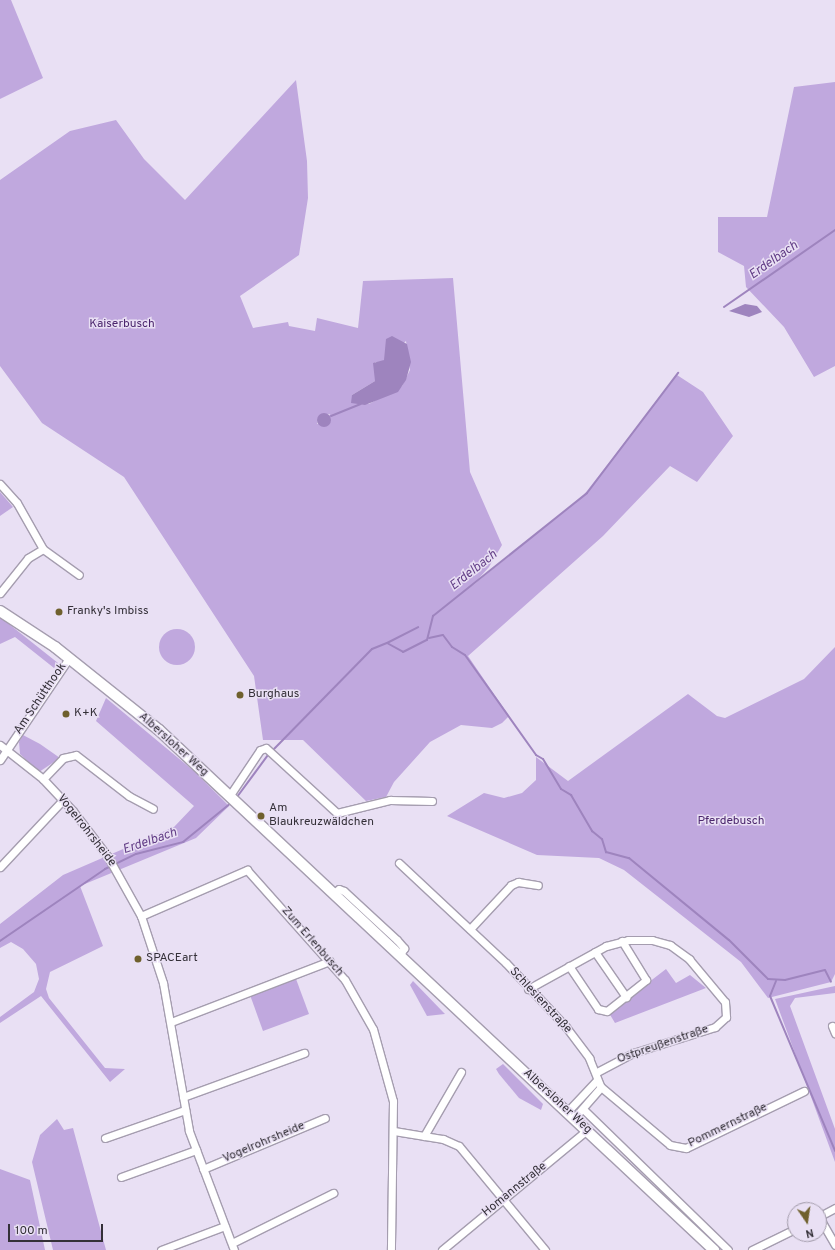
<!DOCTYPE html>
<html>
<head>
<meta charset="utf-8">
<style>
	body { margin:0 }
	#map { position:relative; width:835px; height:1250px; overflow:hidden; background:#e9e0f4; font-family:Overpass,sans-serif }
	div>[style] { position:absolute }
	.green>* { inset:0; background:#c0a8de }
	.round { border-radius:50% }
	.water>* { inset:0; background:#9e84be }
	.stream>* { height:2px; margin:-1px; padding:0 1px; transform-origin:1px; border-radius:1px; background:#9e84be }
	.roads { filter:drop-shadow(1px 0 #a59daf) drop-shadow(-1px 0 #a59daf) drop-shadow(0 1px #a59daf) drop-shadow(0 -1px #a59daf) }
	.street>* { height:7px; margin:-3.5px; padding:0 3.5px; transform-origin:3.5px; border-radius:3.5px; background:#fff }
	.secondary>* { height:10px; margin:-5px; padding:0 5px; transform-origin:5px; border-radius:5px; background:#fff }
	.dots>* { width:11px; height:11px; translate:-50% -50%; box-sizing:border-box; border:2px solid #e9e0f4; border-radius:50% }
	span { translate:-50% -50%; white-space:nowrap; text-align:center; line-height:1.15; -webkit-text-stroke:3px #e9e0f4; paint-order:stroke }
	.park-label { font-size:12px; color:#4c276e }
	.poi-label { font-size:12px; color:#343038 }
	.left { translate:0 -50%; text-align:left }
	.street-label { font-size:12px; color:#343038 }
	.water-label { font-size:13px; color:#633e87; font-style:italic }
	.north { position:absolute; left:787px; top:1202px; width:40px; height:40px; box-sizing:border-box; background:#e9e0f4; border:1px solid #a19aa9; border-radius:50%; rotate:167deg; font-size:11px; font-weight:700; line-height:16px; text-align:center; color:#343038 }
	.north::after { content:''; display:block; margin:auto; width:14px; height:18px; background:#6f602d; clip-path:polygon(50% 0,100% 100%,50% 72%,0 100%) }
	.scale { position:absolute; left:8px; top:1224px; width:95px; height:18px; box-sizing:border-box; border:2px solid #343038; border-top:0; padding-left:5px; font-size:12px; line-height:14px; white-space:nowrap; color:#343038; -webkit-text-stroke:3px #e9e0f4; paint-order:stroke }
</style>
</head>
<body>
<div id="map">
	<div class="green">
		<div style="clip-path:polygon(0 0,11px 0,43px 78px,0 99px)"></div>
		<div style="clip-path:polygon(evenodd,296px 80px,307px 161px,308px 198px,299px 255px,240px 296px,253px 328px,288px 322px,289px 326px,315px 331px,317px 318px,358px 328px,363px 281px,453px 278px,470px 472px,502px 545px,489px 567px,472px 586px,583px 496px,677px 375px,703px 392px,733px 436px,697px 482px,670px 466px,603px 536px,468px 656px,509px 716px,502px 723px,492px 728px,461px 725px,430px 742px,394px 782px,386px 797px,366px 801px,303px 740px,263px 740px,254px 676px,124px 477px,42px 423px,0 366px,0 180px,70px 131px,116px 120px,144px 159px,185px 200px,296px 80px,406px 341px,410px 370px,402px 386px,369px 404px,356px 402px,352px 395px,375px 381px,375px 362px,382px 362px,406px 341px,296px 80px,330px 414px,325px 424px,317px 424px,319px 416px,330px 414px)"></div>
		<div style="clip-path:polygon(835px 82px,835px 366px,814px 377px,784px 327px,746px 287px,744px 266px,718px 252px,718px 217px,767px 217px,794px 87px)"></div>
		<div style="clip-path:polygon(0 492px,13px 507px,0 516px)"></div>
		<div style="clip-path:polygon(0 617px,58px 663px,54px 668px,15px 637px,0 644px)"></div>
		<div class="round" style="left:159px;top:629px;width:36px;height:36px"></div>
		<div style="clip-path:polygon(835px 647px,835px 974px,831px 982px,768px 998px,741px 962px,624px 870px,599px 858px,537px 855px,447px 816px,484px 793px,504px 798px,522px 793px,536px 780px,536px 757px,568px 781px,688px 694px,717px 716px,725px 718px,804px 679px)"></div>
		<div style="clip-path:polygon(106px 698px,195px 772px,229px 806px,196px 838px,80px 886px,103px 946px,50px 972px,46px 989px,49px 998px,105px 1068px,125px 1069px,110px 1082px,41px 996px,0 1023px,0 1017px,34px 992px,39px 979px,36px 964px,23px 949px,11px 942px,0 948px,0 924px,63px 875px,174px 827px,194px 806px,96px 721px)"></div>
		<div style="clip-path:polygon(23px 735px,40px 744px,60px 758px,39px 772px,20px 754px,19px 742px)"></div>
		<div style="clip-path:polygon(666px 969px,676px 983px,690px 975px,706px 988px,615px 1023px,609px 1013px)"></div>
		<div style="clip-path:polygon(296px 979px,309px 1014px,263px 1031px,250px 995px)"></div>
		<div style="clip-path:polygon(413px 981px,445px 1014px,427px 1016px,410px 985px)"></div>
		<div style="clip-path:polygon(835px 986px,835px 993px,795px 998px,790px 1006px,835px 1129px,835px 1162px,775px 999px)"></div>
		<div style="clip-path:polygon(503px 1064px,543px 1104px,541px 1110px,519px 1098px,499px 1074px,496px 1069px)"></div>
		<div style="clip-path:polygon(57px 1119px,64px 1130px,73px 1128px,106px 1250px,53px 1250px,32px 1162px,40px 1135px)"></div>
		<div style="clip-path:polygon(0 1169px,30px 1180px,45px 1250px,0 1250px)"></div>
	</div>
	<div class="water">
		<div style="clip-path:polygon(745px 304px,757px 306px,762px 312px,749px 317px,729px 311px)"></div>
		<div style="clip-path:polygon(392px 336px,407px 344px,411px 362px,406px 380px,398px 392px,365px 405px,351px 403px,352px 395px,375px 381px,373px 363px,384px 360px,386px 339px)"></div>
		<div class="round" style="left:317px;top:413px;width:14px;height:14px"></div>
	</div>
	<div class="stream">
		<div style="left:724px;top:307px;width:135px;rotate:-34.7deg"></div>
		<div style="left:331px;top:416px;width:32px;rotate:-22deg"></div>
		<div style="left:429px;top:638px;width:14px;rotate:-12deg"></div>
		<div style="left:443px;top:635px;width:15px;rotate:53deg"></div>
		<div style="left:452px;top:647px;width:15px;rotate:32deg"></div>
		<div style="left:465px;top:655px;width:123px;rotate:54.6deg"></div>
		<div style="left:536px;top:755px;width:8px;rotate:30deg"></div>
		<div style="left:543px;top:759px;width:35px;rotate:59deg"></div>
		<div style="left:561px;top:789px;width:12px;rotate:31deg"></div>
		<div style="left:571px;top:795px;width:42px;rotate:59.7deg"></div>
		<div style="left:592px;top:831px;width:13px;rotate:39deg"></div>
		<div style="left:602px;top:839px;width:14px;rotate:73deg"></div>
		<div style="left:606px;top:852px;width:24px;rotate:15deg"></div>
		<div style="left:629px;top:858px;width:129px;rotate:39.4deg"></div>
		<div style="left:729px;top:940px;width:55px;rotate:45deg"></div>
		<div style="left:768px;top:979px;width:17px;rotate:3deg"></div>
		<div style="left:785px;top:980px;width:41px;rotate:-14deg"></div>
		<div style="left:825px;top:970px;width:13px;rotate:63deg"></div>
		<div style="left:387px;top:643px;width:35px;rotate:-27deg"></div>
		<div style="left:274px;top:749px;width:140px;rotate:-45.6deg"></div>
		<div style="left:372px;top:649px;width:16px;rotate:-22deg"></div>
		<div style="left:387px;top:643px;width:18px;rotate:29deg"></div>
		<div style="left:403px;top:652px;width:27px;rotate:-27deg"></div>
		<div style="left:427px;top:640px;width:25px;rotate:-76deg"></div>
		<div style="left:433px;top:616px;width:197px;rotate:-38.6deg"></div>
		<div style="left:587px;top:493px;width:151px;rotate:-52.8deg"></div>
		<div style="left:237px;top:797px;width:52px;rotate:-53.6deg"></div>
		<div style="left:0;top:941px;width:127px;rotate:-34.4deg"></div>
		<div style="left:105px;top:869px;width:34px;rotate:-26deg"></div>
		<div style="left:136px;top:854px;width:49px;rotate:-14.3deg"></div>
		<div style="left:183px;top:842px;width:63px;rotate:-39.2deg"></div>
		<div style="left:776px;top:981px;width:16px;rotate:112deg"></div>
		<div style="left:770px;top:996px;width:168px;rotate:67.2deg"></div>
	</div>
	<div class="roads">
		<div class="street">
			<div style="left:0;top:484px;width:25px;rotate:48deg"></div>
			<div style="left:17px;top:503px;width:53px;rotate:60.5deg"></div>
			<div style="left:0;top:593px;width:45px;rotate:-51.3deg"></div>
			<div style="left:28px;top:558px;width:17px;rotate:-31deg"></div>
			<div style="left:43px;top:549px;width:44px;rotate:35.8deg"></div>
			<div style="left:0;top:745px;width:55px;rotate:38.3deg"></div>
			<div style="left:43px;top:779px;width:44px;rotate:46.8deg"></div>
			<div style="left:73px;top:811px;width:58px;rotate:52.7deg"></div>
			<div style="left:108px;top:857px;width:68px;rotate:60.8deg"></div>
			<div style="left:141px;top:916px;width:71px;rotate:71.8deg"></div>
			<div style="left:163px;top:983px;width:150px;rotate:80deg"></div>
			<div style="left:189px;top:1131px;width:127px;rotate:69.3deg"></div>
			<div style="left:0;top:760px;width:123px;rotate:-55.9deg"></div>
			<div style="left:43px;top:779px;width:29px;rotate:-46deg"></div>
			<div style="left:63px;top:758px;width:13px;rotate:-13deg"></div>
			<div style="left:76px;top:755px;width:67px;rotate:37.7deg"></div>
			<div style="left:129px;top:796px;width:27px;rotate:28deg"></div>
			<div style="left:230px;top:795px;width:54px;rotate:-56.3deg"></div>
			<div style="left:260px;top:750px;width:6px;rotate:-18deg"></div>
			<div style="left:266px;top:748px;width:96px;rotate:42.5deg"></div>
			<div style="left:337px;top:813px;width:55px;rotate:-13.8deg"></div>
			<div style="left:390px;top:800px;width:42px;rotate:1.4deg"></div>
			<div style="left:399px;top:863px;width:146px;rotate:43.1deg"></div>
			<div style="left:506px;top:963px;width:88px;rotate:46.8deg"></div>
			<div style="left:566px;top:1027px;width:39px;rotate:53deg"></div>
			<div style="left:589px;top:1058px;width:31px;rotate:68deg"></div>
			<div style="left:601px;top:1087px;width:90px;rotate:40deg"></div>
			<div style="left:670px;top:1145px;width:16px;rotate:11deg"></div>
			<div style="left:686px;top:1148px;width:131px;rotate:-25.8deg"></div>
			<div style="left:0;top:867px;width:92px;rotate:-46.8deg"></div>
			<div style="left:334px;top:893px;width:6px;rotate:-39deg"></div>
			<div style="left:339px;top:889px;width:5px;rotate:22deg"></div>
			<div style="left:344px;top:891px;width:72px;rotate:42.8deg"></div>
			<div style="left:397px;top:940px;width:11px;rotate:49deg"></div>
			<div style="left:404px;top:948px;width:8px;rotate:120deg"></div>
			<div style="left:141px;top:916px;width:116px;rotate:-23.5deg"></div>
			<div style="left:247px;top:870px;width:147px;rotate:48.3deg"></div>
			<div style="left:345px;top:980px;width:56px;rotate:60.3deg"></div>
			<div style="left:373px;top:1029px;width:75px;rotate:74.5deg"></div>
			<div style="left:393px;top:1101px;width:149px;rotate:90.8deg"></div>
			<div style="left:470px;top:929px;width:60px;rotate:-47deg"></div>
			<div style="left:511px;top:885px;width:8px;rotate:-23deg"></div>
			<div style="left:518px;top:882px;width:20px;rotate:9deg"></div>
			<div style="left:595px;top:952px;width:55px;rotate:55.4deg"></div>
			<div style="left:569px;top:966px;width:52px;rotate:56deg"></div>
			<div style="left:598px;top:1009px;width:9px;rotate:13deg"></div>
			<div style="left:607px;top:1011px;width:50px;rotate:-38.5deg"></div>
			<div style="left:646px;top:980px;width:46px;rotate:-121.6deg"></div>
			<div style="left:528px;top:989px;width:89px;rotate:-28.9deg"></div>
			<div style="left:606px;top:946px;width:23px;rotate:-15deg"></div>
			<div style="left:628px;top:940px;width:24px"></div>
			<div style="left:652px;top:940px;width:19px;rotate:16deg"></div>
			<div style="left:670px;top:945px;width:24px;rotate:36deg"></div>
			<div style="left:689px;top:959px;width:56px;rotate:50.1deg"></div>
			<div style="left:725px;top:1002px;width:15px;rotate:86deg"></div>
			<div style="left:726px;top:1017px;width:15px;rotate:138deg"></div>
			<div style="left:715px;top:1027px;width:86px;rotate:162.4deg"></div>
			<div style="left:633px;top:1053px;width:41px;rotate:152.2deg"></div>
			<div style="left:171px;top:1022px;width:170px;rotate:-21deg"></div>
			<div style="left:832px;top:1026px;width:8px;rotate:67deg"></div>
			<div style="left:183px;top:1097px;width:129px;rotate:-20deg"></div>
			<div style="left:583px;top:1109px;width:202px;rotate:44.2deg"></div>
			<div style="left:567px;top:1112px;width:42px;rotate:-46.9deg"></div>
			<div style="left:574px;top:1118px;width:41px;rotate:-48.9deg"></div>
			<div style="left:394px;top:1131px;width:50px;rotate:9.3deg"></div>
			<div style="left:443px;top:1139px;width:17px;rotate:24deg"></div>
			<div style="left:459px;top:1146px;width:135px;rotate:50.4deg"></div>
			<div style="left:424px;top:1136px;width:74px;rotate:-60deg"></div>
			<div style="left:105px;top:1138px;width:85px;rotate:-19.3deg"></div>
			<div style="left:203px;top:1169px;width:132px;rotate:-22.7deg"></div>
			<div style="left:121px;top:1177px;width:80px;rotate:-19.8deg"></div>
			<div style="left:820px;top:1216px;width:17px;rotate:-28deg"></div>
			<div style="left:819px;top:1217px;width:32px;rotate:60deg"></div>
			<div style="left:232px;top:1243px;width:113px;rotate:-26.3deg"></div>
			<div style="left:161px;top:1250px;width:68px;rotate:-20.6deg"></div>
			<div style="left:442px;top:1250px;width:188px;rotate:-39.6deg"></div>
			<div style="left:752px;top:1250px;width:48px;rotate:-26deg"></div>
		</div>
		<div class="secondary">
			<div style="left:0;top:611px;width:66px;rotate:33.2deg"></div>
			<div style="left:55px;top:647px;width:133px;rotate:38.6deg"></div>
			<div style="left:159px;top:730px;width:761px;rotate:43.14deg"></div>
		</div>
	</div>
	<div class="dots">
		<div style="left:59px;top:612px;background:#6f602d"></div>
		<div style="left:240px;top:695px;background:#6f602d"></div>
		<div style="left:66px;top:714px;background:#6f602d"></div>
		<div style="left:261px;top:816px;background:#6f602d"></div>
		<div style="left:138px;top:959px;background:#6f602d"></div>
	</div>
	<div class="park-label">
		<span style="left:122px;top:325px">Kaiserbusch</span>
		<span style="left:731px;top:822px">Pferdebusch</span>
	</div>
	<div class="poi-label">
		<span class="left" style="left:67px;top:612px">Franky's Imbiss</span>
		<span class="left" style="left:248px;top:695px">Burghaus</span>
		<span class="left" style="left:74px;top:714px">K+K</span>
		<span class="left" style="left:269px;top:816px">Am<br>Blaukreuzwäldchen</span>
		<span class="left" style="left:146px;top:959px">SPACEart</span>
	</div>
	<div class="street-label">
		<span style="left:41px;top:699px;rotate:-56deg">Am Schütthook</span>
		<span style="left:173px;top:745px;rotate:42deg">Albersloher Weg</span>
		<span style="left:86px;top:831px;rotate:52deg">Vogelrohrsheide</span>
		<span style="left:312px;top:942px;rotate:49deg">Zum Erlenbusch</span>
		<span style="left:540px;top:1001px;rotate:47deg">Schlesienstraße</span>
		<span style="left:663px;top:1045px;rotate:-19deg">Ostpreußenstraße</span>
		<span style="left:557px;top:1102px;rotate:43deg">Albersloher Weg</span>
		<span style="left:728px;top:1126px;rotate:-26deg">Pommernstraße</span>
		<span style="left:264px;top:1143px;rotate:-23deg">Vogelrohrsheide</span>
		<span style="left:515px;top:1190px;rotate:-39deg">Homannstraße</span>
	</div>
	<div class="water-label">
		<span style="left:774px;top:261px;rotate:-35deg">Erdelbach</span>
		<span style="left:474px;top:571px;rotate:-38deg">Erdelbach</span>
		<span style="left:150px;top:842px;rotate:-19deg">Erdelbach</span>
	</div>
	<div class="north">N</div>
	<div class="scale">100 m</div>
</div>
</body>
</html>
